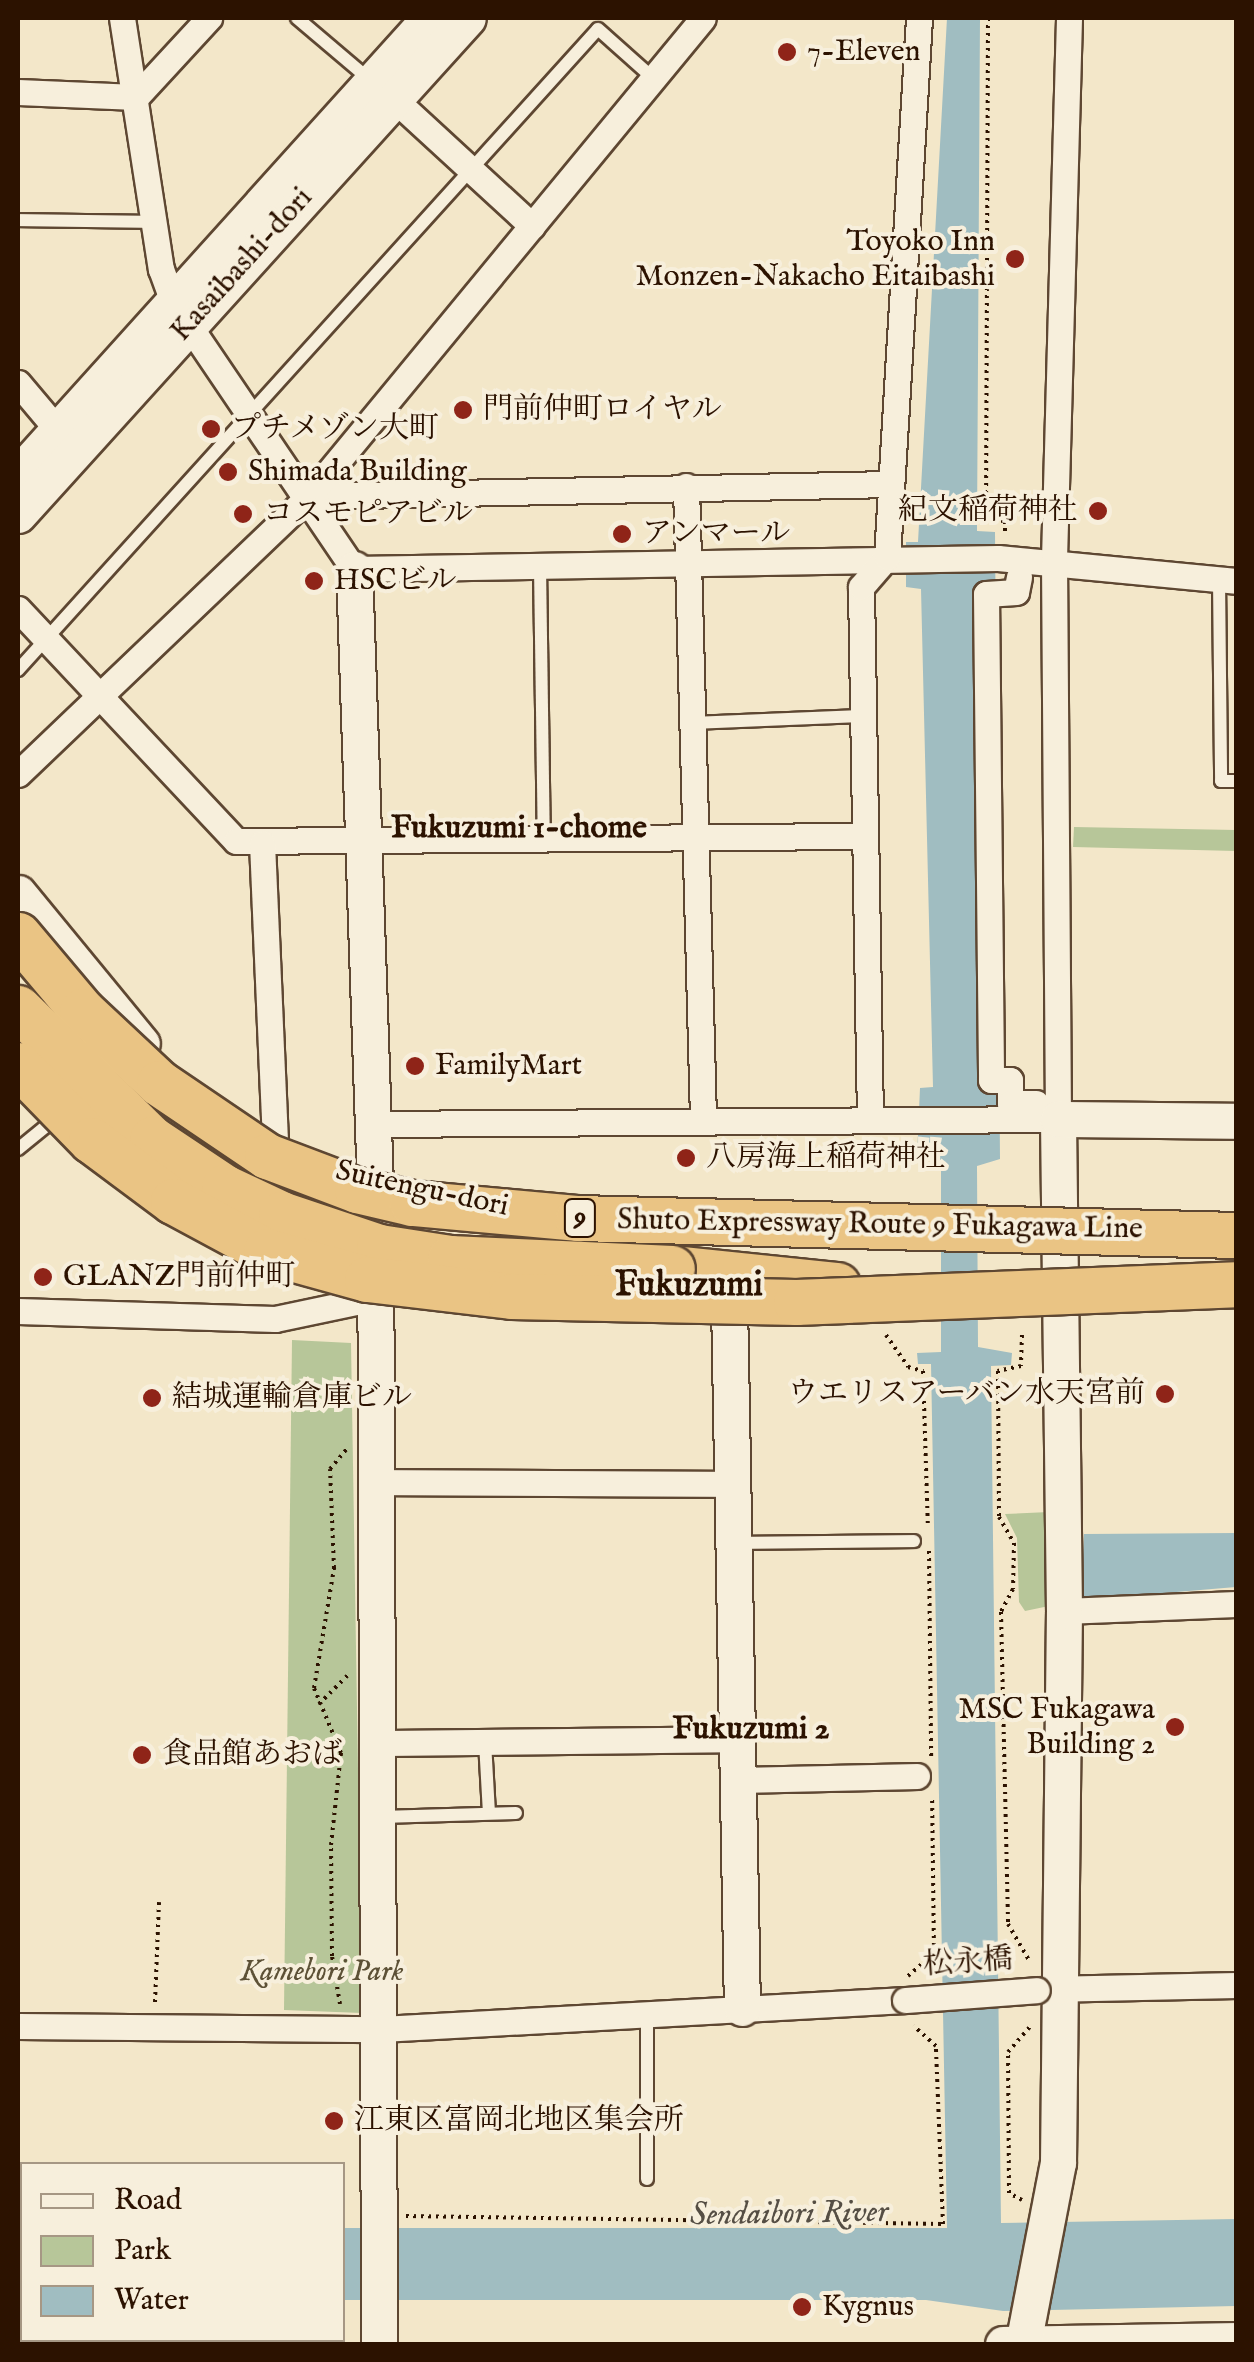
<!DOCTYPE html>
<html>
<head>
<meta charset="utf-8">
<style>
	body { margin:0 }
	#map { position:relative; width:1254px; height:2362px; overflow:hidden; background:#f3e7c9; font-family:"IM FELL English","Noto Serif JP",serif }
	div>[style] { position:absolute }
	.green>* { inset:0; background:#b7c699 }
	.water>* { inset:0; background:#a0bdc1 }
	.path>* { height:4px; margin-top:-2px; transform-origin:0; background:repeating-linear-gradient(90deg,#2c1200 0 2.5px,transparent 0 7.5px) }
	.roads { filter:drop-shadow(2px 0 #5e4732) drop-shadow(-2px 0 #5e4732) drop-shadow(0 2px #5e4732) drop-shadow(0 -2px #5e4732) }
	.lane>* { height:12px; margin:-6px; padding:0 6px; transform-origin:6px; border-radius:6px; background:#f7efdc }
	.street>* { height:25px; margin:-12.5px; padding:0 12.5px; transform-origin:12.5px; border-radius:12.5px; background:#f7efdc }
	.secondary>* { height:35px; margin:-17.5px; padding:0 17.5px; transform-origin:17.5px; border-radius:17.5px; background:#f7efdc }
	.highway>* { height:45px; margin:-22.5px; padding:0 22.5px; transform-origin:22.5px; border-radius:22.5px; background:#eac484 }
	.bridges { filter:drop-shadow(2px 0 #5e4732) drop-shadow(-2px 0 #5e4732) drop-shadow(0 2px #5e4732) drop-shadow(0 -2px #5e4732) }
	.street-bridge>* { height:25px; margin:-12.5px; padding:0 12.5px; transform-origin:12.5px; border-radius:12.5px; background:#f7efdc }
	.highway-bridge>* { height:45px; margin:-22.5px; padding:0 22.5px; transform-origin:22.5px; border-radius:22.5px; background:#eac484 }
	.dots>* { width:28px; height:28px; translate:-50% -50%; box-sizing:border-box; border:5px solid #f7efdc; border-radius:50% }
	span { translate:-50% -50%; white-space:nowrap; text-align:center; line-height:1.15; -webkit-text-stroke:8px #f7efdc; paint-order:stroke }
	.shield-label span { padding:2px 8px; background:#f7efdc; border:2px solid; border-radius:8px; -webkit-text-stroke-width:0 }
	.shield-label { font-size:28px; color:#2c1200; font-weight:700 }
	.poi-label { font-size:30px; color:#2c1200 }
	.left { translate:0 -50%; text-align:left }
	.right { translate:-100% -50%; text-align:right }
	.street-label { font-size:30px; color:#2c1200 }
	.park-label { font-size:30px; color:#5d5136; font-style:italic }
	.neighbourhood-label { font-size:32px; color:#2c1200; font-weight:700 }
	.water-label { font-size:32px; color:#554e44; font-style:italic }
	.quarter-label { font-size:35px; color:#2c1200; font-weight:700 }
	.frame { position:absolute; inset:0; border:20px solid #2c1200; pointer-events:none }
	.legend { position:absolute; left:20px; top:2162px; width:325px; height:180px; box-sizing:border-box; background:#f7efdc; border:2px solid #a69784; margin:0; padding:12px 18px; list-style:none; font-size:30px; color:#2c1200 }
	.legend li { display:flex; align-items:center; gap:20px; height:50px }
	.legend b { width:50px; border:2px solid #a69784 }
</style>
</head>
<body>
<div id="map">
	<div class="green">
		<div style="clip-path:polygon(1074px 827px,1236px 830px,1236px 851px,1073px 847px)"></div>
		<div style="clip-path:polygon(292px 1340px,351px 1343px,362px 2013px,284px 2010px)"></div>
		<div style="clip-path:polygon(1049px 1512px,1049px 1606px,1025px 1611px,1019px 1602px,1017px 1538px,1005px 1514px)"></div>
	</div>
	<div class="water">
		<div style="clip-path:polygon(947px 18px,980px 18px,977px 531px,995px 532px,1000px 1159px,977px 1166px,978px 1347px,1012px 1353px,1011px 1365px,991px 1366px,1001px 2223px,1236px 2219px,1236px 2306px,1003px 2311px,926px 2300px,343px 2300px,343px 2228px,947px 2228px,931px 1364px,918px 1364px,917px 1353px,941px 1352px,941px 1167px,935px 1157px,917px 1157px,920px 1088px,933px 1087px,921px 589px,906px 587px,906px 542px,918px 542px)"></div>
		<div style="clip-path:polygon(1236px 1533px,1236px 1587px,1081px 1600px,1084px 1534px)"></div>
	</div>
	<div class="path">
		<div style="left:988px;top:18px;width:502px;rotate:90.23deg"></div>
		<div style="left:986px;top:520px;width:19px;rotate:3deg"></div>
		<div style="left:1005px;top:521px;width:15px;rotate:90deg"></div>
		<div style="left:886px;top:1335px;width:39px;rotate:55deg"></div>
		<div style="left:908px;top:1367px;width:16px;rotate:15deg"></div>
		<div style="left:923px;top:1371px;width:156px;rotate:88.2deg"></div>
		<div style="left:1022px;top:1335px;width:31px;rotate:92deg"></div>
		<div style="left:1021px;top:1366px;width:24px;rotate:168deg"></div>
		<div style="left:998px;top:1371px;width:146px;rotate:89.6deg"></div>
		<div style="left:999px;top:1517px;width:30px;rotate:60deg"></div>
		<div style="left:1014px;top:1543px;width:46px;rotate:91.2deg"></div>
		<div style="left:1013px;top:1589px;width:26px;rotate:118deg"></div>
		<div style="left:1001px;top:1612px;width:312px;rotate:88.7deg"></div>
		<div style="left:1008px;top:1924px;width:44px;rotate:59.9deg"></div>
		<div style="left:929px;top:1551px;width:206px;rotate:89.4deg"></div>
		<div style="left:319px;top:1704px;width:41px;rotate:-45deg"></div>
		<div style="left:908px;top:1976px;width:35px;rotate:-41deg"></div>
		<div style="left:934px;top:1953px;width:157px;rotate:-90.7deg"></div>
		<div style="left:155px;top:2002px;width:100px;rotate:-87.7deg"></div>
		<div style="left:340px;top:2004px;width:49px;rotate:-99.5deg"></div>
		<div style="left:332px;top:1956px;width:111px;rotate:-90.5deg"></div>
		<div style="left:331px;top:1845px;width:93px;rotate:-83.8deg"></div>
		<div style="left:341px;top:1753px;width:70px;rotate:-112.6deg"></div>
		<div style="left:314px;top:1688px;width:122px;rotate:-80.5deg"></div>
		<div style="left:334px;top:1568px;width:99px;rotate:-92.3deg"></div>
		<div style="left:330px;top:1469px;width:26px;rotate:-50deg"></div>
		<div style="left:1022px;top:2200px;width:15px;rotate:-152deg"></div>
		<div style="left:1009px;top:2193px;width:141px;rotate:-90.4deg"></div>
		<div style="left:1008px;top:2052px;width:33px;rotate:-49deg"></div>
		<div style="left:406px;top:2216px;width:537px;rotate:0.85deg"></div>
		<div style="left:943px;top:2224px;width:178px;rotate:-92.3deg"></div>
		<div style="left:936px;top:2046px;width:30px;rotate:-138deg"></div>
		<div style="left:18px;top:2220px;width:4px"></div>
	</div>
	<div class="roads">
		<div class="lane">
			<div style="left:297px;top:18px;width:96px;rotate:40.3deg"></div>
			<div style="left:18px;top:220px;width:136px;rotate:0.8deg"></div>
			<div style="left:540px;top:566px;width:275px;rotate:89.2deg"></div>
			<div style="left:1219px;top:579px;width:202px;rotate:89.4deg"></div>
			<div style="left:1221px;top:781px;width:15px"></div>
			<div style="left:18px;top:670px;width:864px;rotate:-47.86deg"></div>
			<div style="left:598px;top:29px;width:74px;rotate:41.7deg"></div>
			<div style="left:692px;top:723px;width:169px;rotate:-2.4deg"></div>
			<div style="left:18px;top:1149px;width:49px;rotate:-39.2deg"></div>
			<div style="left:736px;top:1543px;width:178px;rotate:-0.6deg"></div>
			<div style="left:485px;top:1742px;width:71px;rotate:86.8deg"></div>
			<div style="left:381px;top:1817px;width:135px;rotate:-1.7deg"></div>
			<div style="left:647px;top:2013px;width:166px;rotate:90deg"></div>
		</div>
		<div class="street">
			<div style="left:122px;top:18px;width:254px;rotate:81.2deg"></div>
			<div style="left:161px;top:269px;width:35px;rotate:70deg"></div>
			<div style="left:173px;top:302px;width:323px;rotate:55.9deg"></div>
			<div style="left:354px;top:569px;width:644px;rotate:-0.98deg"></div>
			<div style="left:998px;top:558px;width:239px;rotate:5.5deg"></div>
			<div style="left:18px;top:92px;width:118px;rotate:2.4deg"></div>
			<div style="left:136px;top:97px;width:108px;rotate:-47.3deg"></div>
			<div style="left:393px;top:98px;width:189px;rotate:42.6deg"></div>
			<div style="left:18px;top:383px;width:75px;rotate:49.9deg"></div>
			<div style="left:686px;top:486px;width:633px;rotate:88.46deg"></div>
			<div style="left:309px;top:496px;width:582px;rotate:-1.18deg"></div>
			<div style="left:1019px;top:577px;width:15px;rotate:101deg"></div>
			<div style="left:1016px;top:592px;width:30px;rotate:176deg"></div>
			<div style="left:986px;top:594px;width:486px;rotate:89.4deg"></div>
			<div style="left:991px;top:1080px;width:19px"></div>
			<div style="left:1010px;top:1080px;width:23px;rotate:90deg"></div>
			<div style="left:1010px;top:1103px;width:26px"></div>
			<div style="left:18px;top:609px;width:318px;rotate:46.8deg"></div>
			<div style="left:236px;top:841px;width:628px;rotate:-0.46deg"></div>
			<div style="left:18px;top:774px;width:402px;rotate:-43.7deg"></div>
			<div style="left:309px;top:496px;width:619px;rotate:-50.5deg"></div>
			<div style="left:262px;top:843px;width:303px;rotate:87.5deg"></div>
			<div style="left:870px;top:1119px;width:532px;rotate:-90.97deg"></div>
			<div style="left:861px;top:587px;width:40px;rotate:-49deg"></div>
			<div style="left:887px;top:557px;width:540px;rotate:-86.6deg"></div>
			<div style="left:374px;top:1124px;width:684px;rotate:-0.42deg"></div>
			<div style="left:1058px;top:1119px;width:560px;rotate:-90.41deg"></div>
			<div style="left:1054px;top:559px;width:541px;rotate:-88.41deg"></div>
			<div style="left:18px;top:1311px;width:257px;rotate:1.8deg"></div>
			<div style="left:275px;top:1319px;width:102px;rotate:-11.9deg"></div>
			<div style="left:372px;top:1482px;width:364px;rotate:0.3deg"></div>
			<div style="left:1064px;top:1611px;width:172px;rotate:-2.3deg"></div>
			<div style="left:375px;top:1743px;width:364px;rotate:-0.6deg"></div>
			<div style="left:740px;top:1780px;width:177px;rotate:-1.3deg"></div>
			<div style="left:1047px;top:1989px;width:189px;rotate:-1.2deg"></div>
			<div style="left:18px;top:2026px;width:363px;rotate:0.5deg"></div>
			<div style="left:381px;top:2029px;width:525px;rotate:-3.17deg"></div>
		</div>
		<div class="secondary">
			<div style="left:18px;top:474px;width:614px;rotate:-47.97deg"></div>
			<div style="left:18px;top:515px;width:670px;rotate:-47.84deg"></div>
			<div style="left:354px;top:569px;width:617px;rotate:88.05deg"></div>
			<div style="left:375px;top:1186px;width:1158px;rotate:89.8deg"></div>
			<div style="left:18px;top:893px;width:195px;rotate:50.6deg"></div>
			<div style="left:729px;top:1301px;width:707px;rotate:88.95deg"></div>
			<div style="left:1003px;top:2344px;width:233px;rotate:-1deg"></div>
			<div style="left:1023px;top:2344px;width:184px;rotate:-79.1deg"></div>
			<div style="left:1058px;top:2163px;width:552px;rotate:-89.38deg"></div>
			<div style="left:1064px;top:1611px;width:492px;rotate:-90.7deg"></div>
			<div style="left:1058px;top:1119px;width:178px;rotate:0.6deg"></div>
		</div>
		<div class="highway">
			<div style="left:672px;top:1268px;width:166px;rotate:5.9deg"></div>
		</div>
	</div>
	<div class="bridges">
		<div class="street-bridge">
			<div style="left:905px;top:2000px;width:132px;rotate:-4.3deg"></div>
		</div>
		<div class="highway-bridge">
			<div style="left:18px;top:935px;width:99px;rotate:49.9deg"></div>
			<div style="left:82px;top:1011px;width:105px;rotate:43.1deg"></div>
			<div style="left:159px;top:1083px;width:130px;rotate:34.1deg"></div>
			<div style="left:267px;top:1156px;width:96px;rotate:20.7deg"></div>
			<div style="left:357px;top:1190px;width:57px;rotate:13.3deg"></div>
			<div style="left:412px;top:1203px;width:167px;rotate:5.2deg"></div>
			<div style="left:578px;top:1218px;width:658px;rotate:1.48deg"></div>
			<div style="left:18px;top:1008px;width:187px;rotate:44.4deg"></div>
			<div style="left:152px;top:1139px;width:87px;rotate:33.7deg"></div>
			<div style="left:224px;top:1187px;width:63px;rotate:25.3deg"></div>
			<div style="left:281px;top:1214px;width:103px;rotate:18.6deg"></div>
			<div style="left:379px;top:1247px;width:72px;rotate:8.8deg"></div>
			<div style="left:450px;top:1258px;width:222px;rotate:2.6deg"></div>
			<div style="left:18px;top:1065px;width:105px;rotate:45.8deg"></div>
			<div style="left:91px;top:1140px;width:102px;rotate:36.6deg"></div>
			<div style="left:173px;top:1201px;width:106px;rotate:28.3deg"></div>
			<div style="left:266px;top:1251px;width:105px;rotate:15.5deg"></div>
			<div style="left:367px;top:1279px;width:145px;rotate:6.7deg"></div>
			<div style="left:511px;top:1296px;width:285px;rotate:1.2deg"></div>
			<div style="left:796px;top:1302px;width:440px;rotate:-2.3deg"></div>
		</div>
	</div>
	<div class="dots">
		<div style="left:787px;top:52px;background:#8f2418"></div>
		<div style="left:1015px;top:259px;background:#8f2418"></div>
		<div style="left:463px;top:410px;background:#8f2418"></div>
		<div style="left:211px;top:429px;background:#8f2418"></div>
		<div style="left:228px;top:472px;background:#8f2418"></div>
		<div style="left:1098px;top:511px;background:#8f2418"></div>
		<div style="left:243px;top:514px;background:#8f2418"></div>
		<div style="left:622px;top:534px;background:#8f2418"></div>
		<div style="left:314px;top:581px;background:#8f2418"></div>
		<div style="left:415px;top:1066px;background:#8f2418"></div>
		<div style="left:686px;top:1158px;background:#8f2418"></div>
		<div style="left:43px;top:1277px;background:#8f2418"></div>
		<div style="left:1165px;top:1394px;background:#8f2418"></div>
		<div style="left:152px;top:1398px;background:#8f2418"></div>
		<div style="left:1175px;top:1727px;background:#8f2418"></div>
		<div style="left:142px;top:1755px;background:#8f2418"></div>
		<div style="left:334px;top:2121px;background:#8f2418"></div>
		<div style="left:802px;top:2307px;background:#8f2418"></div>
	</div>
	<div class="shield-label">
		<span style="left:580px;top:1218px">9</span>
	</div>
	<div class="poi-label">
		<span class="left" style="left:807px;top:52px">7-Eleven</span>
		<span class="right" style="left:995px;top:259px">Toyoko Inn<br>Monzen-Nakacho Eitaibashi</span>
		<span class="left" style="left:483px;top:410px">門前仲町ロイヤル</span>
		<span class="left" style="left:231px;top:429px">プチメゾン大町</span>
		<span class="left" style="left:248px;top:472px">Shimada Building</span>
		<span class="right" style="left:1078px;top:511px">紀文稲荷神社</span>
		<span class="left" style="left:263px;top:514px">コスモピアビル</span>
		<span class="left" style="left:642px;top:534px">アンマール</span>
		<span class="left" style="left:334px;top:581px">HSCビル</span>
		<span class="left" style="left:435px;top:1066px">FamilyMart</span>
		<span class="left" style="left:706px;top:1158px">八房海上稲荷神社</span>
		<span class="left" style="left:63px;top:1277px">GLANZ門前仲町</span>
		<span class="right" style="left:1145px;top:1394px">ウエリスアーバン水天宮前</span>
		<span class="left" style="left:172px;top:1398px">結城運輸倉庫ビル</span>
		<span class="right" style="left:1155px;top:1727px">MSC Fukagawa<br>Building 2</span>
		<span class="left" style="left:162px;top:1755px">食品館あおば</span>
		<span class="left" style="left:354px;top:2121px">江東区富岡北地区集会所</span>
		<span class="left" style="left:822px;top:2307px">Kygnus</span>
	</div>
	<div class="street-label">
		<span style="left:242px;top:265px;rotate:-48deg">Kasaibashi-dori</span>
		<span style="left:422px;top:1189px;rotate:12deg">Suitengu-dori</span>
		<span style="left:880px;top:1225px;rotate:1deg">Shuto Expressway Route 9 Fukagawa Line</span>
		<span style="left:968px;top:1963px;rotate:-4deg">松永橋</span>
	</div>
	<div class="park-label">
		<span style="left:322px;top:1972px">Kamebori Park</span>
	</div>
	<div class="neighbourhood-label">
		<span style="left:519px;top:829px">Fukuzumi 1-chome</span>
		<span style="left:751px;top:1730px">Fukuzumi 2</span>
	</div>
	<div class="water-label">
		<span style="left:789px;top:2215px;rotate:-1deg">Sendaibori River</span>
	</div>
	<div class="quarter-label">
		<span style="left:689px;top:1286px">Fukuzumi</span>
	</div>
	<div class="frame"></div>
	<ul class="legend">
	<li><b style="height:12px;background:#f7efdc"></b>Road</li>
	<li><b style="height:28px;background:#b7c699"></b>Park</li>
	<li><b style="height:28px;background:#a0bdc1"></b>Water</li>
	</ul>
</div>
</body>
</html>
